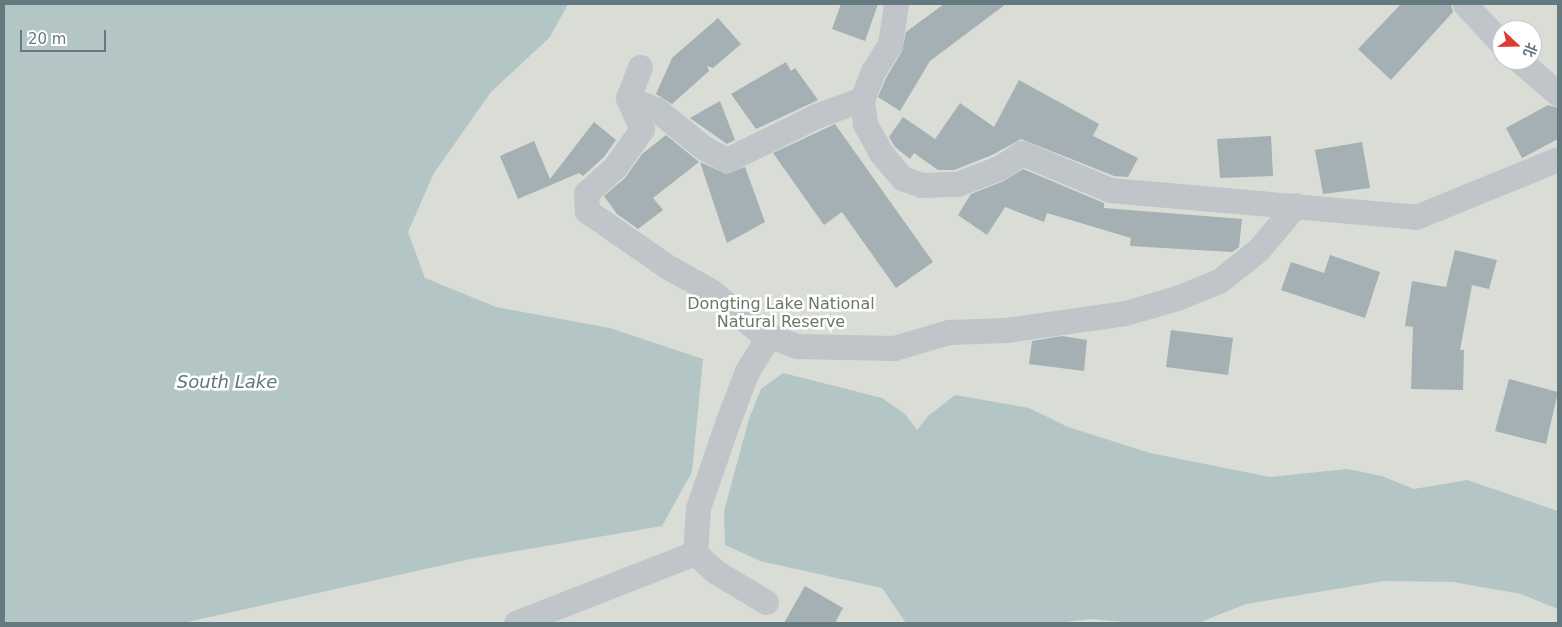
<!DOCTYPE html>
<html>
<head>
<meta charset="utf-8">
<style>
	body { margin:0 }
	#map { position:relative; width:1562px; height:627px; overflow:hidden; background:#f8f8f6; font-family:"DejaVu Sans","Noto Sans SC",sans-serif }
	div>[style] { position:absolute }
	.green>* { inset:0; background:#d9ddd5 }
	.water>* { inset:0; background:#b4c5c6 }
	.building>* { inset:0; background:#a4b0b3 }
	.minor>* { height:25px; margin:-12.5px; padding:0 12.5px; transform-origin:12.5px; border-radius:12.5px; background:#bfc5c8 }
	span { translate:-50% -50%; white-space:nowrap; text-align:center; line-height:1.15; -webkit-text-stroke:5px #fff; paint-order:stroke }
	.park-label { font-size:16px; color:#6b7863 }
	.water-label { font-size:18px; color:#5f787a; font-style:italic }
	.frame { position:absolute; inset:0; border:5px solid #657980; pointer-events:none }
	.north { position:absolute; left:1492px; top:20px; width:50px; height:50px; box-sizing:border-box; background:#fff; border:1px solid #c1c9cc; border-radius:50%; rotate:111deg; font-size:14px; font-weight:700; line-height:20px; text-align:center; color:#657980 }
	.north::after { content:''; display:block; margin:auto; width:18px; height:22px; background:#dd3a32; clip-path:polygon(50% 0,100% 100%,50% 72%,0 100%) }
	.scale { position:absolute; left:20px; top:30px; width:86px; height:22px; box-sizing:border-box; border:2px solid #657980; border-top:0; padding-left:6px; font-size:15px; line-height:18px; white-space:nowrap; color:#657980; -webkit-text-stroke:4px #fff; paint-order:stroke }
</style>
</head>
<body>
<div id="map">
	<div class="green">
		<div style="clip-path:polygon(evenodd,4px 4px,1558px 4px,1558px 623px,4px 623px,4px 4px,1502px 30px,1532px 30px,1532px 60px,1502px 60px,1502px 30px)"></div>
	</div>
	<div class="water">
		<div style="clip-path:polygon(4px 4px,568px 4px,550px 37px,491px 92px,434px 173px,408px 232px,425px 278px,496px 307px,610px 328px,703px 359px,692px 472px,662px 526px,470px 559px,183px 623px,4px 623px)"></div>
		<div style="clip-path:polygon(783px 373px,882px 398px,905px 414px,917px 430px,928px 416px,955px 395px,1029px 408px,1068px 427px,1150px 453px,1270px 477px,1347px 469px,1382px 476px,1414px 489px,1467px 480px,1558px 511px,1558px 609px,1521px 594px,1453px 582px,1384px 581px,1246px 604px,1198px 623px,1134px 623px,1093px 619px,1055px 623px,906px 623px,882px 588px,760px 561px,725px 545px,724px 511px,749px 419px,761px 389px)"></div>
	</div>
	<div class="building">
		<div style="clip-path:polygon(841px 4px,878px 4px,865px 41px,832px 29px)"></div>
		<div style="clip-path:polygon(944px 4px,1006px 4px,930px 61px,900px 111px,878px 97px,886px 78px,902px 51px,906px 32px)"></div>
		<div style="clip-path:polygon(1401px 4px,1451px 4px,1453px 12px,1391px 80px,1358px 49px)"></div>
		<div style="clip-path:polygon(718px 18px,741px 44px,713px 68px,707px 66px,709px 71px,672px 104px,656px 94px,672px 58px)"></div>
		<div style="clip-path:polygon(786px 62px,791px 71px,795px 68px,818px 100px,756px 129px,731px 94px)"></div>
		<div style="clip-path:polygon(1019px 80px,1099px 124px,1093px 136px,1138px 158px,1128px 177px,1114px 176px,1021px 139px,992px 155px,954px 170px,938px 170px,914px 153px,910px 159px,895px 147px,889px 137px,903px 117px,935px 139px,960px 103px,994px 127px)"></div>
		<div style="clip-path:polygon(720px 101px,735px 140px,727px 144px,690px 118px)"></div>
		<div style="clip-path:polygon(1548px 105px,1558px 108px,1558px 139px,1522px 158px,1506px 128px)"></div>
		<div style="clip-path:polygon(594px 122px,616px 140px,604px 157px,583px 176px,579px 173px,518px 199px,500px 156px,534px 141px,550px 179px)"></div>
		<div style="clip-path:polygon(835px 124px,933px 262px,896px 288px,842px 212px,824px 225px,773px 153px)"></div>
		<div style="clip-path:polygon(666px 135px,699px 162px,653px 198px,663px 210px,638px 229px,617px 214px,604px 196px,625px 178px,642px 154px)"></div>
		<div style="clip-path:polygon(1271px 136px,1273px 176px,1220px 178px,1217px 139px)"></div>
		<div style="clip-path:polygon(1362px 142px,1370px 188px,1323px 194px,1315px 150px)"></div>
		<div style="clip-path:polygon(700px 162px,726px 174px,745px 167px,765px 222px,727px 243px)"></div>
		<div style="clip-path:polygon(1023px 169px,1104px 203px,1104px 208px,1242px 219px,1239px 247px,1232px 252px,1130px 246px,1131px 238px,1047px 213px,1044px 222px,1005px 207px,987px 235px,958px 215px,971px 194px,1004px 181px)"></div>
		<div style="clip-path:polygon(1455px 250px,1497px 260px,1489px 289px,1472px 285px,1460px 350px,1464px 350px,1463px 390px,1411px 389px,1413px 327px,1405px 326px,1412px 281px,1446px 287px)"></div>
		<div style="clip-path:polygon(1330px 255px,1380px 272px,1365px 318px,1281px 290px,1291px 262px,1324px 273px)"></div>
		<div style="clip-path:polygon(1171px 330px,1233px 338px,1228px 375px,1166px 367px)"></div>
		<div style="clip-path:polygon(1062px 336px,1087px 340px,1084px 371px,1029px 364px,1032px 341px)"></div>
		<div style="clip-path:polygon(1509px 379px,1558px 392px,1546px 444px,1495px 431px)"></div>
		<div style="clip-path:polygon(805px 586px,843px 608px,835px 623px,784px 623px)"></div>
	</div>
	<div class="minor">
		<div style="left:896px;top:4px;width:40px;rotate:98.5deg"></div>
		<div style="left:890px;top:44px;width:32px;rotate:122deg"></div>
		<div style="left:873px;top:71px;width:30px;rotate:111deg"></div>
		<div style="left:862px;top:99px;width:25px;rotate:83deg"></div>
		<div style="left:865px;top:124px;width:33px;rotate:61deg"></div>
		<div style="left:881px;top:153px;width:33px;rotate:50deg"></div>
		<div style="left:902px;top:178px;width:20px;rotate:20deg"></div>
		<div style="left:921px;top:185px;width:36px;rotate:-2deg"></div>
		<div style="left:957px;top:184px;width:45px;rotate:-20.9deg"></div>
		<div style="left:999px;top:168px;width:27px;rotate:-33deg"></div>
		<div style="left:1022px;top:153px;width:95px;rotate:22.8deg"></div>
		<div style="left:1110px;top:190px;width:307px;rotate:5deg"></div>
		<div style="left:1416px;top:217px;width:153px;rotate:-22.2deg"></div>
		<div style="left:1465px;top:4px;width:54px;rotate:47.2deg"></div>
		<div style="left:1519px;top:60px;width:52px;rotate:41.1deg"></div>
		<div style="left:640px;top:67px;width:33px;rotate:111deg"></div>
		<div style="left:628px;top:98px;width:34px;rotate:66deg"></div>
		<div style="left:642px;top:129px;width:47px;rotate:125.4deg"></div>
		<div style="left:615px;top:167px;width:39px;rotate:138deg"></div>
		<div style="left:586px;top:193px;width:18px;rotate:87deg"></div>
		<div style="left:587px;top:211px;width:98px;rotate:34.7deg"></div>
		<div style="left:668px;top:267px;width:49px;rotate:29.2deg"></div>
		<div style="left:711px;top:291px;width:64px;rotate:39.9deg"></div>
		<div style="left:760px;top:332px;width:40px;rotate:21deg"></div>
		<div style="left:797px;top:346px;width:97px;rotate:1.2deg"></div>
		<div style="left:894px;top:348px;width:57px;rotate:-16.2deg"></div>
		<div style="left:949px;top:332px;width:57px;rotate:-2deg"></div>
		<div style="left:1006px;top:330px;width:120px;rotate:-8.1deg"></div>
		<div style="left:1125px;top:313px;width:54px;rotate:-16.1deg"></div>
		<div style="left:1177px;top:298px;width:45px;rotate:-22deg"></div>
		<div style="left:1219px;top:281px;width:50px;rotate:-38.5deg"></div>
		<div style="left:1258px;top:250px;width:59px;rotate:-49.8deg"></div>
		<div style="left:628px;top:98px;width:31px;rotate:22deg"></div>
		<div style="left:657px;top:110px;width:60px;rotate:39deg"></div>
		<div style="left:704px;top:148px;width:26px;rotate:28deg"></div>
		<div style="left:727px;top:160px;width:99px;rotate:-26.3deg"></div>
		<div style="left:816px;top:116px;width:49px;rotate:-20.3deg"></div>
		<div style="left:766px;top:602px;width:58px;rotate:-149deg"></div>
		<div style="left:716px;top:572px;width:28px;rotate:-138deg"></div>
		<div style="left:695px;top:553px;width:45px;rotate:-86.2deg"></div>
		<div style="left:698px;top:508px;width:92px;rotate:-71deg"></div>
		<div style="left:728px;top:421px;width:53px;rotate:-69.2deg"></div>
		<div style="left:747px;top:371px;width:41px;rotate:-57.8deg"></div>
		<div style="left:516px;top:623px;width:192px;rotate:-21.4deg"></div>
	</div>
	<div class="park-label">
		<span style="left:781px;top:313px">Dongting Lake National<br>Natural Reserve</span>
	</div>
	<div class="water-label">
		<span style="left:227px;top:382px">South Lake</span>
	</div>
	<div class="frame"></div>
	<div class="north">北</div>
	<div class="scale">20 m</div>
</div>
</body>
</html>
